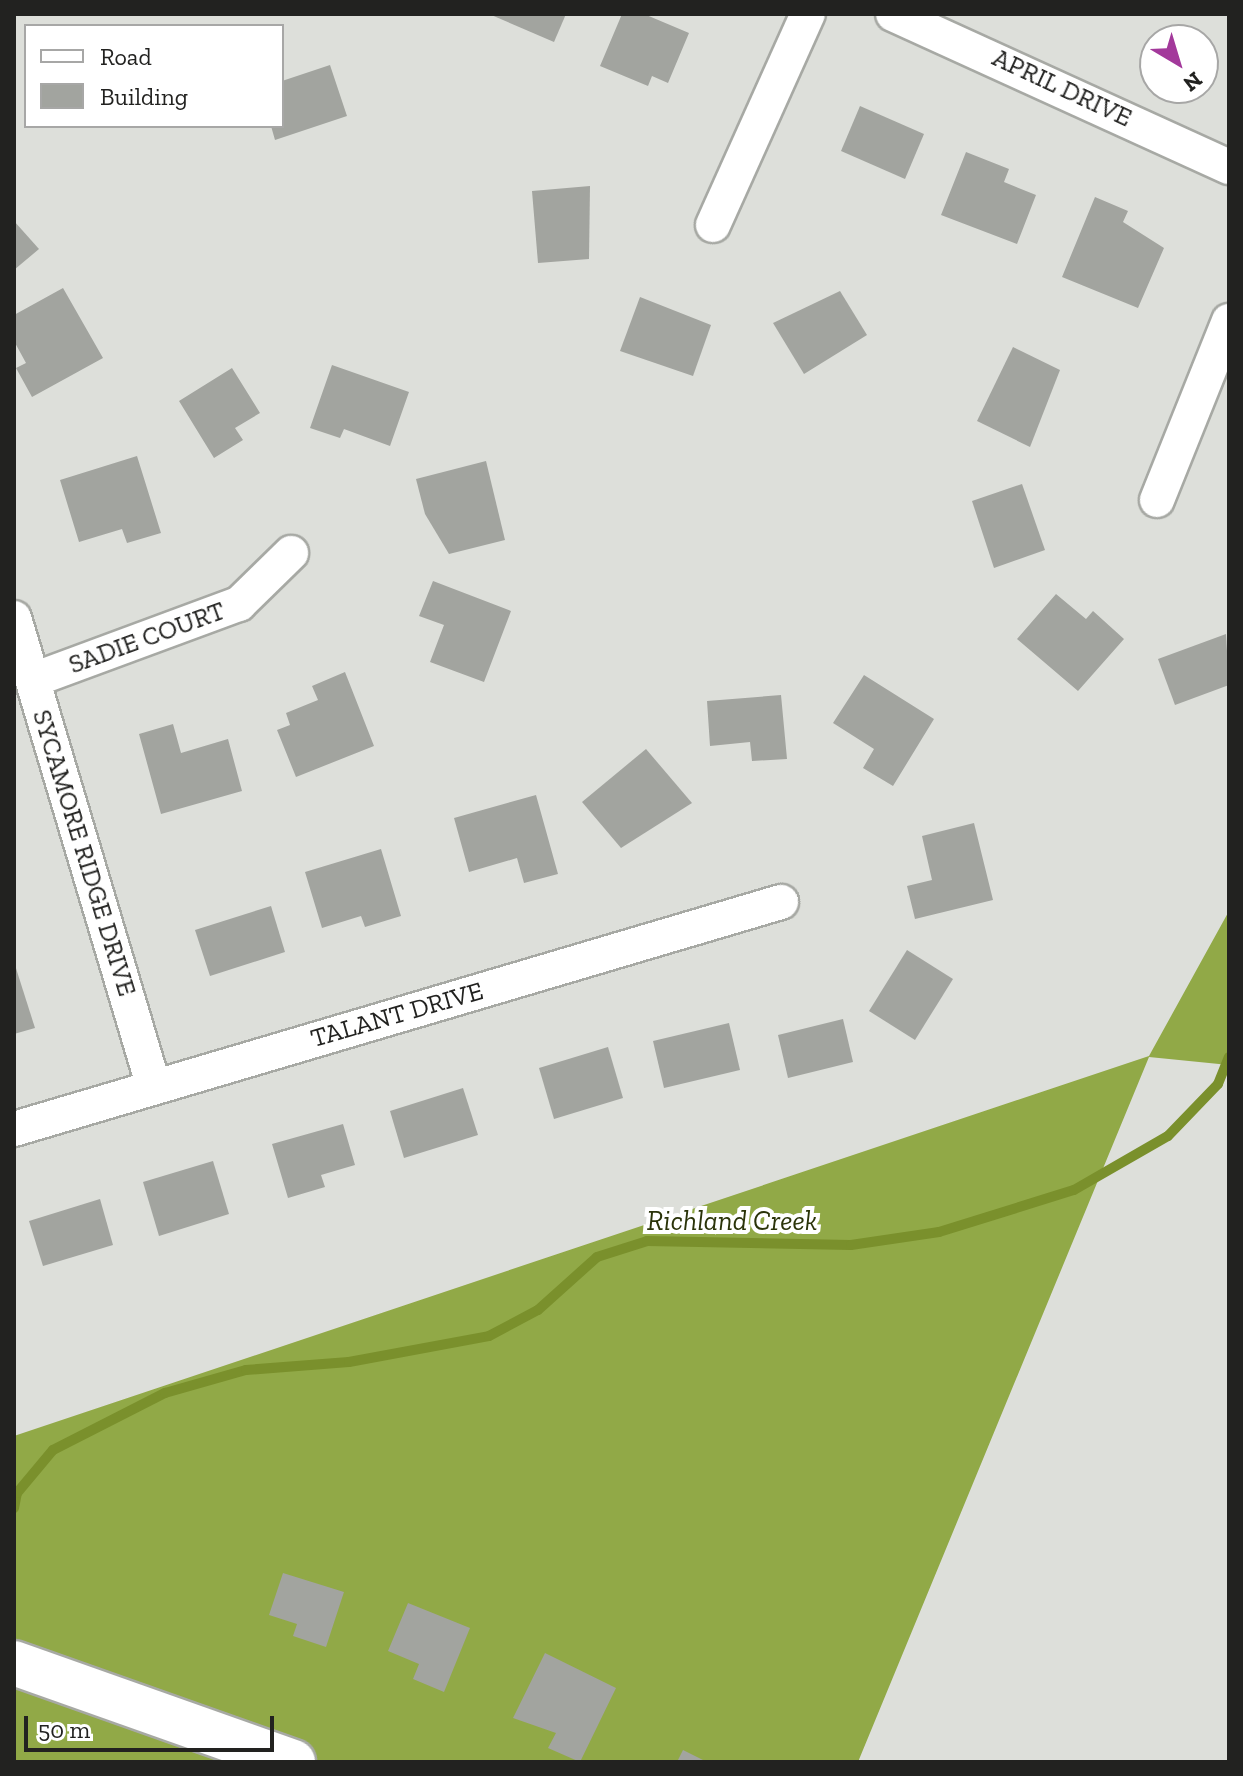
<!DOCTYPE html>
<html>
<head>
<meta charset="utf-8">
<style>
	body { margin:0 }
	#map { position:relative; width:1243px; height:1776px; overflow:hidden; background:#dddfda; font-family:"Zilla Slab",serif }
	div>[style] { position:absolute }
	.forest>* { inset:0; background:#91a947 }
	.stream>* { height:10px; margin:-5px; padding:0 5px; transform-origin:5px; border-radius:5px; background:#7a902c }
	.building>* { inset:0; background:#a2a49f }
	.roads { filter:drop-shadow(2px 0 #a7a9a4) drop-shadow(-2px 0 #a7a9a4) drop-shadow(0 2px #a7a9a4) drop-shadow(0 -2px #a7a9a4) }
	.minor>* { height:34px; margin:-17px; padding:0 17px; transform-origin:17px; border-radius:17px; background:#fff }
	.tertiary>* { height:44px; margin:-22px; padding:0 22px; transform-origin:22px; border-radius:22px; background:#fff }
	span { translate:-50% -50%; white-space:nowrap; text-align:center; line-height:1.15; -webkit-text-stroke:8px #fff; paint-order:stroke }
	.street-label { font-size:26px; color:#222220 }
	.water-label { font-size:28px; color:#2a3309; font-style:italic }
	.frame { position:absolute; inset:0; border:16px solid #222220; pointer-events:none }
	.legend { position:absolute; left:24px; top:24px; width:260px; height:104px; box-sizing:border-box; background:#fff; border:2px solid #a7a7a6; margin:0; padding:10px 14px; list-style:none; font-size:24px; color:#222220 }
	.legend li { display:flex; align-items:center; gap:16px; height:40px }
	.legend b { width:40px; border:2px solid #a7a7a6 }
	.north { position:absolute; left:1139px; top:24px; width:80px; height:80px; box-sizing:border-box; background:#fff; border:2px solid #a7a7a6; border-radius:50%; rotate:142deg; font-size:22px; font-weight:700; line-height:32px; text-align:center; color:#222220 }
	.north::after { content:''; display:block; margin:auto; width:28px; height:36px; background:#a3399b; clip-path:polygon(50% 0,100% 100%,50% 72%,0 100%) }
	.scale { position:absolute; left:24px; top:1716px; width:250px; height:36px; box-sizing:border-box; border:4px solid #222220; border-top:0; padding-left:10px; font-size:24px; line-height:28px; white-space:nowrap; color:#222220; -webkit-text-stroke:6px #fff; paint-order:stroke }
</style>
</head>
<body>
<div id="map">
	<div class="forest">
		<div style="clip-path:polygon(1229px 911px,1229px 1065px,1149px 1057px,858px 1762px,14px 1762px,14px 1436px,1149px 1056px)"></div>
	</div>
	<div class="stream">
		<div style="left:14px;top:1508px;width:15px;rotate:-79deg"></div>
		<div style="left:17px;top:1493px;width:56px;rotate:-50.1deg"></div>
		<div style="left:53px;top:1450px;width:126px;rotate:-27deg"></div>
		<div style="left:165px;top:1393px;width:84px;rotate:-15.9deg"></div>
		<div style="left:246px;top:1370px;width:103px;rotate:-4.4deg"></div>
		<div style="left:349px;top:1362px;width:142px;rotate:-10.5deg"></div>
		<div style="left:489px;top:1336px;width:55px;rotate:-28deg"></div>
		<div style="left:538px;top:1310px;width:79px;rotate:-41.9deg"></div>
		<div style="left:597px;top:1257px;width:52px;rotate:-17.7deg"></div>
		<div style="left:647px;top:1241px;width:204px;rotate:1.1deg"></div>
		<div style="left:851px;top:1245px;width:89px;rotate:-8.4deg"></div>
		<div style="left:939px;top:1232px;width:141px;rotate:-17.3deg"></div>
		<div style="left:1074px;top:1190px;width:108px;rotate:-29.9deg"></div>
		<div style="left:1168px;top:1136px;width:72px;rotate:-46.1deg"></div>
		<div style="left:1218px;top:1084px;width:29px;rotate:-68deg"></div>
	</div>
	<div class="building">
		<div style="clip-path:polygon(489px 14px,566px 14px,554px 42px)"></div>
		<div style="clip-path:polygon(622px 14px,644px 14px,689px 33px,668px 83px,652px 76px,648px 86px,600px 66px)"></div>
		<div style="clip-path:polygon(330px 65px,347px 116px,275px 140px,271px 126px,282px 126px,282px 81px)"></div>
		<div style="clip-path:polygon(860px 106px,924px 134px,905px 179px,841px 151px)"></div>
		<div style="clip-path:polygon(966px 152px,1009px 169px,1004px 182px,1036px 195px,1017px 244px,941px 215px)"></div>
		<div style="clip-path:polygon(590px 186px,589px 259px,538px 263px,532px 191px)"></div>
		<div style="clip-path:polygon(1095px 197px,1128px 211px,1123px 222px,1164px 248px,1138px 308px,1062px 277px)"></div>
		<div style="clip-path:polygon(14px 221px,39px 249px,14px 270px)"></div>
		<div style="clip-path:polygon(63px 288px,103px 358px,32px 397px,16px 368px,26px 363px,14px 341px,14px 315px)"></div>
		<div style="clip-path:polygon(840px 291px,867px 335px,804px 374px,773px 323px)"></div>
		<div style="clip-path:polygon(640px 297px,711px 325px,693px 376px,620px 351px)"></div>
		<div style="clip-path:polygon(1013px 347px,1060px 370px,1030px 447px,977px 421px)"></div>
		<div style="clip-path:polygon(332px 365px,409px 392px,390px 446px,344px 429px,340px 438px,310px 428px)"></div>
		<div style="clip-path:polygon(232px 368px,260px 413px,235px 428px,243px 440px,214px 458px,179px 401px)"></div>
		<div style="clip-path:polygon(137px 456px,161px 533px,127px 543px,122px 529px,79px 542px,60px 480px)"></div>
		<div style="clip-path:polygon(486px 461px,505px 540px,449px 554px,425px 514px,416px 479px)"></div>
		<div style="clip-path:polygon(1022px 484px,1045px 550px,994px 568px,972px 501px)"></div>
		<div style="clip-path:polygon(433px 581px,511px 611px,484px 682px,430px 662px,444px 625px,419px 616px)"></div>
		<div style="clip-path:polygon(1056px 594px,1086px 619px,1093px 611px,1124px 639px,1078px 691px,1017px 639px)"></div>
		<div style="clip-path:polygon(1226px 634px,1229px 685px,1175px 705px,1158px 659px)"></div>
		<div style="clip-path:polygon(345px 672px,374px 746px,296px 777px,277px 730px,290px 725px,286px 713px,318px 700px,312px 686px)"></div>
		<div style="clip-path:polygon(864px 675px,934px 719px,893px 786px,863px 768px,874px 749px,833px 723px)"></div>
		<div style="clip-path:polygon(781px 695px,787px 759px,752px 761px,750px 742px,710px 746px,707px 701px)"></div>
		<div style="clip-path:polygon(173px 724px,181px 753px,228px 739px,242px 791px,161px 814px,139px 734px)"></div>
		<div style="clip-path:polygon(646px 749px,692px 803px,621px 848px,582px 802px)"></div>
		<div style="clip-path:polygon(536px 795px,558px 874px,524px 883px,517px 858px,469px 872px,454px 818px)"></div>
		<div style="clip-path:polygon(974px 823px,993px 900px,915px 919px,907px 886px,932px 880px,922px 836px)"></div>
		<div style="clip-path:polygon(381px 849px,401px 916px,365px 927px,361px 916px,322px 928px,305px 872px)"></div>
		<div style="clip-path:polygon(271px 906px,285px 952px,210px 976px,195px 930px)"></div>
		<div style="clip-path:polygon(907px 950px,953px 979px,915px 1040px,869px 1011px)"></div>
		<div style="clip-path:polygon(14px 962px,35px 1028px,14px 1034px)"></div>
		<div style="clip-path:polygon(843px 1019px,853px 1062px,788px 1078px,778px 1035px)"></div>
		<div style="clip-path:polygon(729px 1023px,740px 1070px,664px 1088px,653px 1041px)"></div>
		<div style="clip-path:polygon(608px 1047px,623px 1098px,554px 1119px,539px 1068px)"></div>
		<div style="clip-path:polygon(463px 1088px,478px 1135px,404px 1158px,390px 1111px)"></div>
		<div style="clip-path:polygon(343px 1124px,355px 1165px,321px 1175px,325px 1187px,288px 1198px,272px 1144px)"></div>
		<div style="clip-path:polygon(213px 1161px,229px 1214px,159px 1236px,143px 1182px)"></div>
		<div style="clip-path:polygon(100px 1199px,113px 1245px,43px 1266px,29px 1221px)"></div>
		<div style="clip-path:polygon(283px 1573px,344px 1592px,326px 1647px,293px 1636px,297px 1624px,269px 1615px)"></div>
		<div style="clip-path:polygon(408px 1603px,470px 1628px,444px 1692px,413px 1679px,419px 1664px,388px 1651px)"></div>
		<div style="clip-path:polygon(545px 1653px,616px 1688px,580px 1762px,548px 1748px,556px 1733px,513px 1718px)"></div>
		<div style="clip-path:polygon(683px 1750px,707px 1762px,677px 1762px)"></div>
	</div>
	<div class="roads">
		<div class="minor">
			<div style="left:893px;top:14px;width:369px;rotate:24.5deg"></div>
			<div style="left:713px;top:225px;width:231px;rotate:-65.8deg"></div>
			<div style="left:1157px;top:500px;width:193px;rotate:-68.1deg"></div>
			<div style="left:14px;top:618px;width:489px;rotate:73.4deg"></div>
			<div style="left:33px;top:680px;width:220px;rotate:-20.3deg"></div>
			<div style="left:239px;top:604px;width:73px;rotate:-44.4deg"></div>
			<div style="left:14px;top:1129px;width:800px;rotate:-16.49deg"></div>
		</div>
		<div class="tertiary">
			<div style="left:14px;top:1663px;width:296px;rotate:19.5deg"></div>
		</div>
	</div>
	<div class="street-label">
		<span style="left:1062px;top:88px;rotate:25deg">APRIL DRIVE</span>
		<span style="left:147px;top:638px;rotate:-20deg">SADIE COURT</span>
		<span style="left:84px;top:853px;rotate:73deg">SYCAMORE RIDGE DRIVE</span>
		<span style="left:397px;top:1015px;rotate:-16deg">TALANT DRIVE</span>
	</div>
	<div class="water-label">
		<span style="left:732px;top:1221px">Richland Creek</span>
	</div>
	<div class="frame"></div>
	<ul class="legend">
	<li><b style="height:10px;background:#fff"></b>Road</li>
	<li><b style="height:22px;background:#a2a49f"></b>Building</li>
	</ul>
	<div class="north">N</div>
	<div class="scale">50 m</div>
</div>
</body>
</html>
